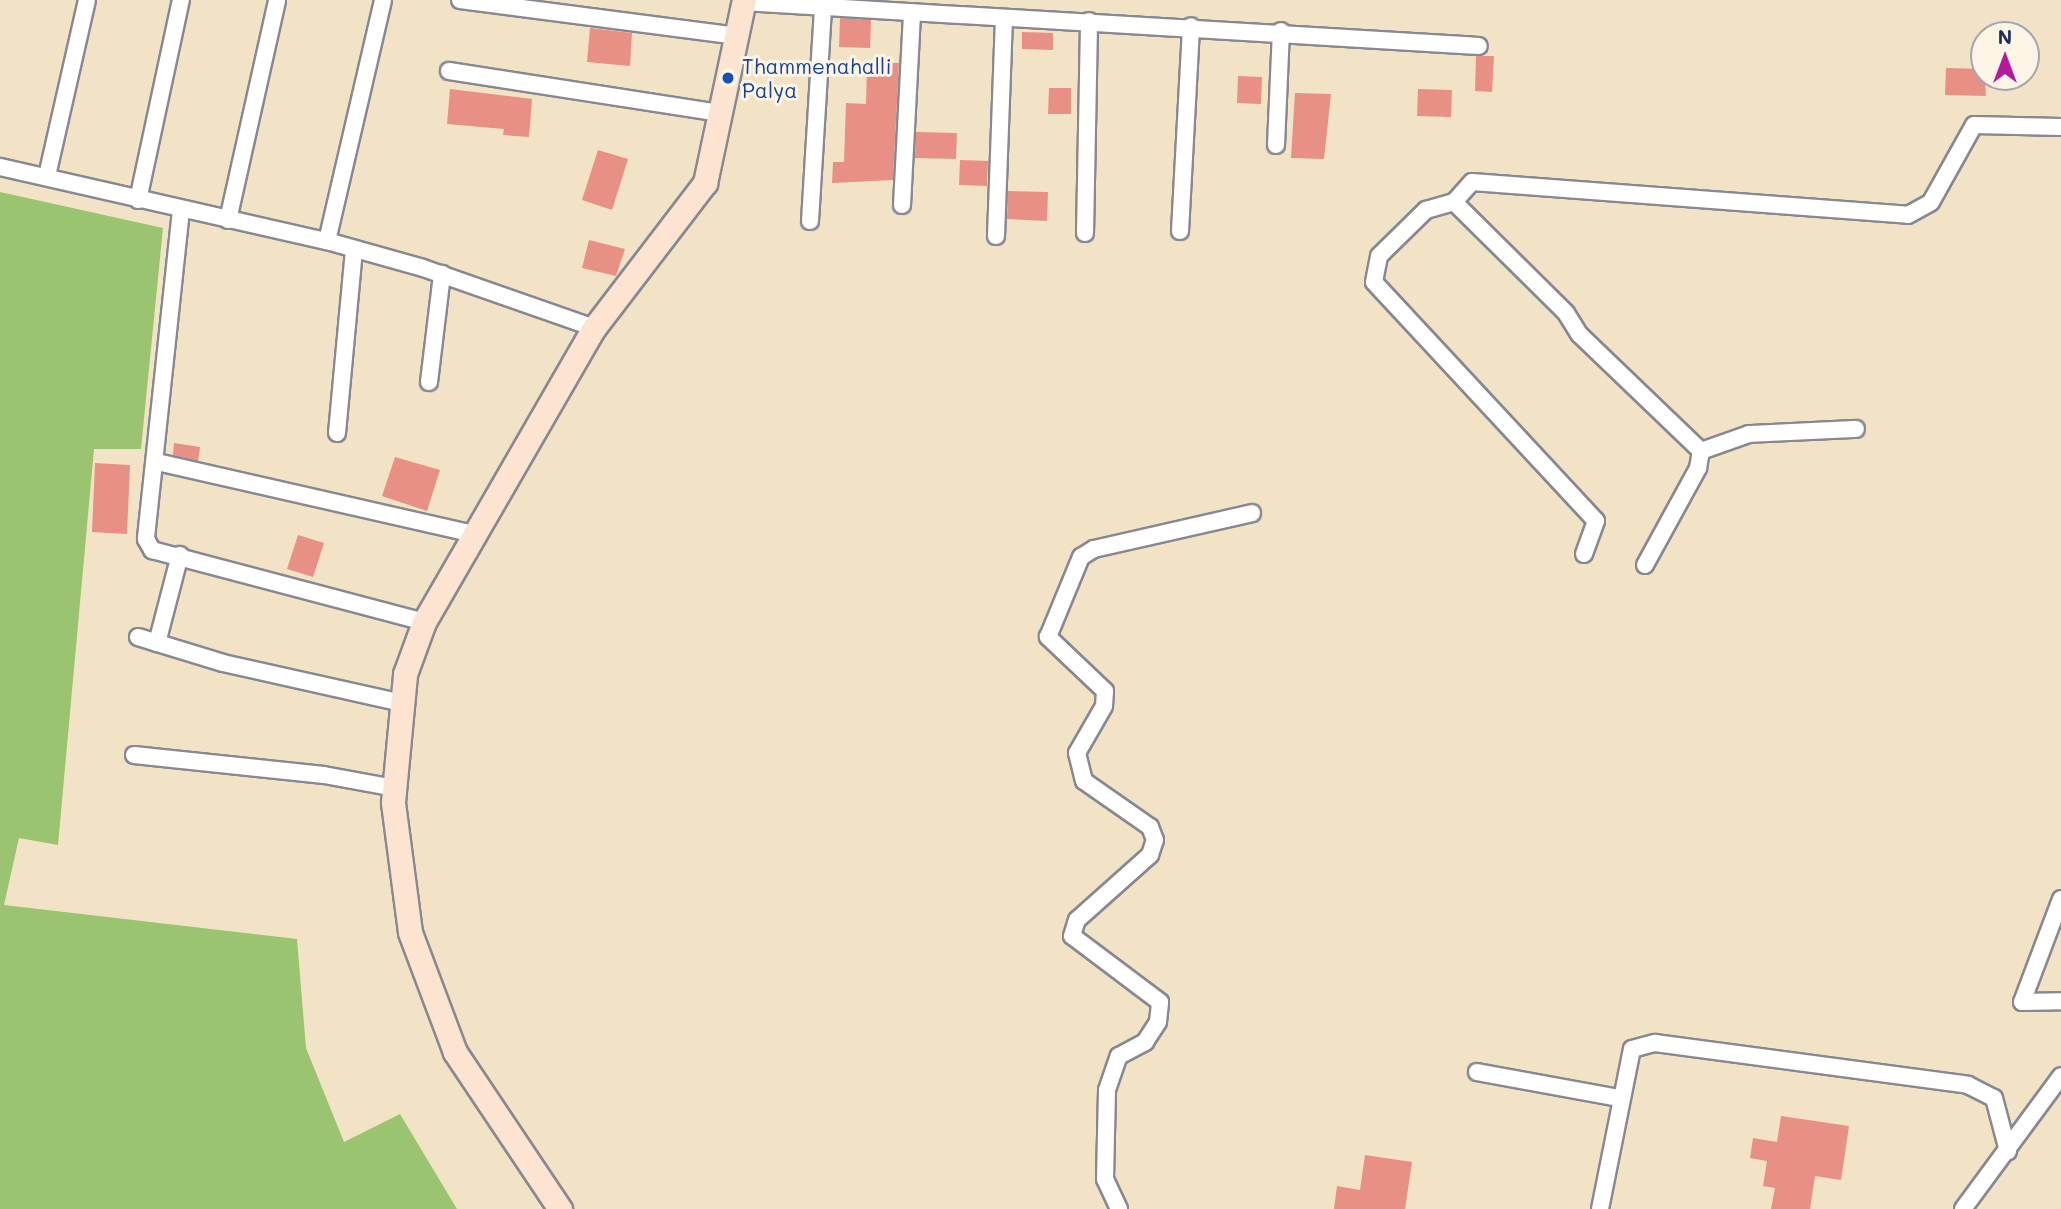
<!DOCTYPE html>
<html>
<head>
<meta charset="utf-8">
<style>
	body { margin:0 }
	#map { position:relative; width:2061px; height:1209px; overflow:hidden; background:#f3e3c6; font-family:Mali,sans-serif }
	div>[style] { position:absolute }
	.green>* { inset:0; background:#9bc470 }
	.building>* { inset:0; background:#e88f86 }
	.roads { filter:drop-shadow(2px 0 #878992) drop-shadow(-2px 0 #878992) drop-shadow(0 2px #878992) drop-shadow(0 -2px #878992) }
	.street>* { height:16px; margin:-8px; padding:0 8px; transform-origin:8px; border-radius:8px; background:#fff }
	.secondary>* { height:23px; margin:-11.5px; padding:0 11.5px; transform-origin:11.5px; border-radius:11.5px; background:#fde4d0 }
	.dots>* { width:19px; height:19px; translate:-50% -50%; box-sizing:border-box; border:4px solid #fcf5e5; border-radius:50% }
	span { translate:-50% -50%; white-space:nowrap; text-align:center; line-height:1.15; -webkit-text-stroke:6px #fcf5e5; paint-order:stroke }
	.transit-label { font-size:21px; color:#164399 }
	.left { translate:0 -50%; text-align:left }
	.north { position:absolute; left:1970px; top:21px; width:70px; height:70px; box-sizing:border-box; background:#fcf5e5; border:2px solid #a2a6af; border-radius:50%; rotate:0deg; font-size:19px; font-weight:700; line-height:28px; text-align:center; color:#1b2f5e }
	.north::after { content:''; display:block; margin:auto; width:24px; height:32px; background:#b5179e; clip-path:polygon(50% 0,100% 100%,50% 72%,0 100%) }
</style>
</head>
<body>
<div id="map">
	<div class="green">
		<div style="clip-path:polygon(0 192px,163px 228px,141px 449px,94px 449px,58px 845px,19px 838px,4px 905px,297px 939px,306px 1048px,344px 1142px,400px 1114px,457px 1209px,0 1209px)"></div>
	</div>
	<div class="building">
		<div style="clip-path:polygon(840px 18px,871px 20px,870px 48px,839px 47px)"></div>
		<div style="clip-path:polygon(590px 28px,632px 33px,630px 66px,587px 62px)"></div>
		<div style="clip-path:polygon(1022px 32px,1053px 33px,1053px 50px,1022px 49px)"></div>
		<div style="clip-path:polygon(1476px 56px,1494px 56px,1492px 92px,1475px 91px)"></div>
		<div style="clip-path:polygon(867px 62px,899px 63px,893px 180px,832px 183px,833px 162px,844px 162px,846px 103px,866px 104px)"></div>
		<div style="clip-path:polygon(1946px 68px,1984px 69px,1986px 96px,1945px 95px)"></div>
		<div style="clip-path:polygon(1238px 76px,1262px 77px,1261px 104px,1237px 103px)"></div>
		<div style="clip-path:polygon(1049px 88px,1071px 88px,1071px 114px,1048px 114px)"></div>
		<div style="clip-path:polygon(450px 89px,532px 99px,529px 137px,503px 135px,504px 129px,447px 124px)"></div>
		<div style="clip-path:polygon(1418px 89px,1452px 90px,1451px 117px,1417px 116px)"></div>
		<div style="clip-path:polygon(1295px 93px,1331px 94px,1324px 159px,1291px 158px)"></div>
		<div style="clip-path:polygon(916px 132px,957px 133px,956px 159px,915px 158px)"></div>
		<div style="clip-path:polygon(598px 150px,628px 159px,612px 210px,582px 200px)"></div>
		<div style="clip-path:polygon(960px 160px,988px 161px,987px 186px,959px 185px)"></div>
		<div style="clip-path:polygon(1008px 191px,1048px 192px,1047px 221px,1007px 219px)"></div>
		<div style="clip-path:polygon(589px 240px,625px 249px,616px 276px,582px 268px)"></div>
		<div style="clip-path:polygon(174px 443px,200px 447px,198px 461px,173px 455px)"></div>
		<div style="clip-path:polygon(395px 457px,440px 470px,427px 511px,382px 496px)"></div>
		<div style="clip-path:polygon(95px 463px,130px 465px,127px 534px,92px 532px)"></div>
		<div style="clip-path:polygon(298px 535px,324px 543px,313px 577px,287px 569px)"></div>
		<div style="clip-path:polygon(1781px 1116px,1849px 1126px,1841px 1180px,1815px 1176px,1810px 1209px,1771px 1209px,1775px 1188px,1763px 1186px,1767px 1161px,1750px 1158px,1753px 1138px,1777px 1142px)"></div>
		<div style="clip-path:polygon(1365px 1155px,1412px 1162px,1405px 1209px,1334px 1209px,1337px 1186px,1360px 1190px)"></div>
	</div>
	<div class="roads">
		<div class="street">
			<div style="left:460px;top:0;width:278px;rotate:7.4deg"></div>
			<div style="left:743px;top:2px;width:737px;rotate:3.42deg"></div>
			<div style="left:449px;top:71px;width:275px;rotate:8.8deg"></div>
			<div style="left:1276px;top:145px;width:114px;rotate:-87.5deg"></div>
			<div style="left:0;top:167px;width:335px;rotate:12.8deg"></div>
			<div style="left:327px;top:241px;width:100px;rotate:15.7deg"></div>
			<div style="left:423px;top:268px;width:181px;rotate:19.3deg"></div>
			<div style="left:47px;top:176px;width:180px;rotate:-77.2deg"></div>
			<div style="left:138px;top:200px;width:205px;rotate:-77.9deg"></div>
			<div style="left:1454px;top:202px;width:158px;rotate:44.7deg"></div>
			<div style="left:1566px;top:313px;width:25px;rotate:58deg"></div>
			<div style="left:1579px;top:334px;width:169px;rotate:43.8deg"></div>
			<div style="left:902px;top:205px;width:193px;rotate:-87deg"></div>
			<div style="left:181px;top:210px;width:331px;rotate:96.1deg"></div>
			<div style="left:146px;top:539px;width:13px;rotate:61deg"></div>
			<div style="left:152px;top:550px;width:281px;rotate:14.8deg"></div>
			<div style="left:228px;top:220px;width:225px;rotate:-77.4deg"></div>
			<div style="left:810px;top:221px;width:211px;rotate:-86.5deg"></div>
			<div style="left:1180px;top:231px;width:205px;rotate:-86.9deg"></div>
			<div style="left:1085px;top:233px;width:212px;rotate:-88.9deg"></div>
			<div style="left:996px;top:236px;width:216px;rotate:-87.9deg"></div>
			<div style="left:327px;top:241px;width:247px;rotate:-76.9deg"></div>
			<div style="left:429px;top:382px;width:109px;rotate:-83.1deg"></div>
			<div style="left:337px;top:433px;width:185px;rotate:-84.7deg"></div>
			<div style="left:1701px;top:451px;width:51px;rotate:-19.5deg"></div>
			<div style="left:1749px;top:434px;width:107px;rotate:-2.7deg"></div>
			<div style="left:157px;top:462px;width:326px;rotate:12.8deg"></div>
			<div style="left:1584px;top:554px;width:35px;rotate:-70deg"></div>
			<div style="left:1596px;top:521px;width:326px;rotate:-132.9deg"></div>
			<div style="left:1374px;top:282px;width:26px;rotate:-79deg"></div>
			<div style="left:1379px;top:256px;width:66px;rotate:-44.4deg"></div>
			<div style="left:1426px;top:210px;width:29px;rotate:-16deg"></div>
			<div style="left:1454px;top:202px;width:27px;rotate:-48deg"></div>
			<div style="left:1472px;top:182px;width:437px;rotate:4.3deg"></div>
			<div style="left:1908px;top:215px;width:26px;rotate:-29deg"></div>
			<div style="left:1931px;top:202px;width:88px;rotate:-60.8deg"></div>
			<div style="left:1974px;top:125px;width:87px;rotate:1.3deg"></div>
			<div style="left:1645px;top:565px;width:111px;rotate:-61.3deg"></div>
			<div style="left:1698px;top:468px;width:17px;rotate:-80deg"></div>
			<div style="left:138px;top:637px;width:89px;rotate:17deg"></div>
			<div style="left:223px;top:663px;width:183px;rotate:12.6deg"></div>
			<div style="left:157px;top:643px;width:91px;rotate:-75.4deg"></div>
			<div style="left:134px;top:755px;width:191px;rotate:6deg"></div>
			<div style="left:324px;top:775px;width:72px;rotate:10.4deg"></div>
			<div style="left:2061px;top:899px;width:110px;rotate:110.7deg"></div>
			<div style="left:2022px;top:1002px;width:39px;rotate:-1deg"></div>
			<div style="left:1477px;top:1072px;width:144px;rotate:10.4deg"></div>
			<div style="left:1119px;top:1209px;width:33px;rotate:-115deg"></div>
			<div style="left:1105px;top:1179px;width:89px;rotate:-88.7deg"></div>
			<div style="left:1107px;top:1090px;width:36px;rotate:-71deg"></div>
			<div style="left:1119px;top:1056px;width:30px;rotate:-28deg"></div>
			<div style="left:1145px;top:1042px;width:24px;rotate:-57deg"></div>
			<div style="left:1158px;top:1022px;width:20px;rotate:-84deg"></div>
			<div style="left:1160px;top:1002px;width:110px;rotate:-143.1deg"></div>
			<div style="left:1072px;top:936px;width:17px;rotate:-73deg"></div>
			<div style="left:1077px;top:920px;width:98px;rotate:-41.7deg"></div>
			<div style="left:1150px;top:855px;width:16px;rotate:-72deg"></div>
			<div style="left:1155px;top:840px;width:14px;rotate:-111deg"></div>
			<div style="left:1150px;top:827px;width:80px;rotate:-145.1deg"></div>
			<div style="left:1084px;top:781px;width:29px;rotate:-104deg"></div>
			<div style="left:1077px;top:753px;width:54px;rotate:-60.1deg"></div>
			<div style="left:1104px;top:706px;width:15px;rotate:-86deg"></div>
			<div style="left:1105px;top:691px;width:79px;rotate:-136.5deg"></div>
			<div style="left:1048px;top:637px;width:87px;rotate:-67.6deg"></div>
			<div style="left:1081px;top:557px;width:15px;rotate:-32deg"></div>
			<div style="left:1094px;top:549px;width:162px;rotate:-12.8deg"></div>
			<div style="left:1600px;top:1209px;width:163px;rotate:-78.7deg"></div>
			<div style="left:1632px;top:1049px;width:24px;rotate:-15deg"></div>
			<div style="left:1655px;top:1043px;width:316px;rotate:7.6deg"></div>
			<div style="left:1968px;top:1085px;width:29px;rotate:27deg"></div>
			<div style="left:1994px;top:1098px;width:55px;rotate:75.2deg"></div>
			<div style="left:1963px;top:1209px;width:165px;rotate:-53.6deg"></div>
		</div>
		<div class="secondary">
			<div style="left:560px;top:1209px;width:189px;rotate:-123.8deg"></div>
			<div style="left:455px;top:1052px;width:128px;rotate:-110.6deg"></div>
			<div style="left:410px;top:932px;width:131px;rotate:-97.5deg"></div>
			<div style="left:393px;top:802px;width:129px;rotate:-84.6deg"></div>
			<div style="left:405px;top:674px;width:55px;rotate:-69.9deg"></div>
			<div style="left:424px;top:622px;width:340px;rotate:-60deg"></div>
			<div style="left:594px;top:328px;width:183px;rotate:-52.6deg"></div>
			<div style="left:705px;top:183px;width:187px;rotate:-78deg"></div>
		</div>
	</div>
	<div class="dots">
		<div style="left:728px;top:78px;background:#1a4fb4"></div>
	</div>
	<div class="transit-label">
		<span class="left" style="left:742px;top:78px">Thammenahalli<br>Palya</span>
	</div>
	<div class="north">N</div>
</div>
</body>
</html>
